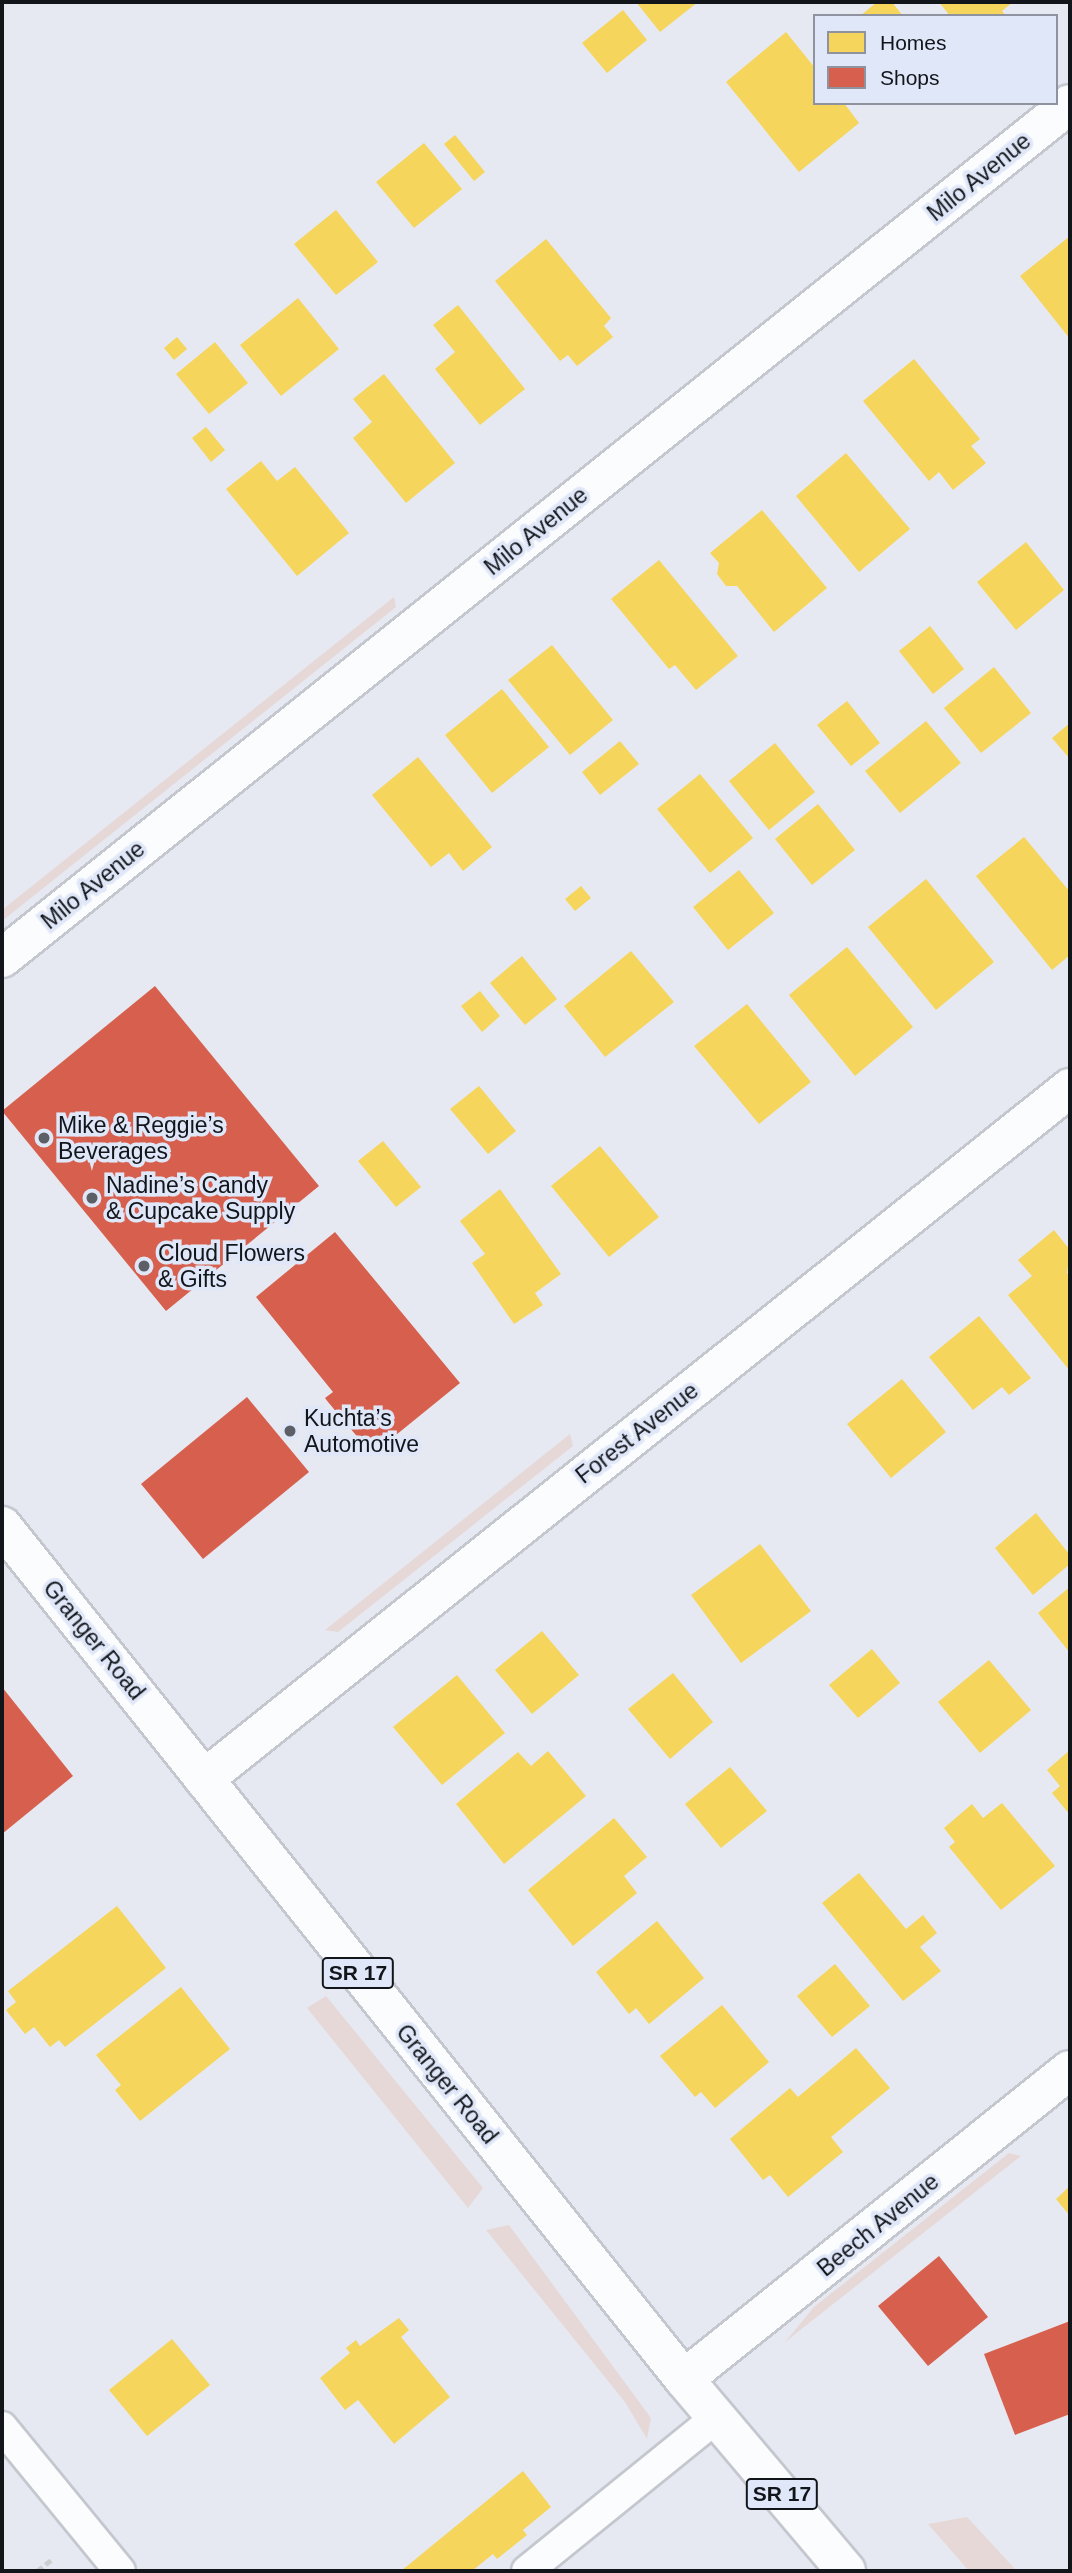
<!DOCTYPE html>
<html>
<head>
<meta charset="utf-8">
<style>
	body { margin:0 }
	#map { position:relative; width:1072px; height:2573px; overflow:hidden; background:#e6e9f2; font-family:Arial,sans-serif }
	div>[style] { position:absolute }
	.green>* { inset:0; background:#e6d8d6 }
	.homes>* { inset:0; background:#f6d55c }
	.shops>* { inset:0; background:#d6604d }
	.path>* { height:4.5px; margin-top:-2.25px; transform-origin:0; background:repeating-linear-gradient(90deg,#ccced0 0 7px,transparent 0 10.5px) }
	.roads { filter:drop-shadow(2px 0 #c4c7ce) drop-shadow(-2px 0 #c4c7ce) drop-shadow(0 2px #c4c7ce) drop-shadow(0 -2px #c4c7ce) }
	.lane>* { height:30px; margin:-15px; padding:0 15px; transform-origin:15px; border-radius:15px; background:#fbfcfd }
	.street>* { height:38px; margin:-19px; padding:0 19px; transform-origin:19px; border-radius:19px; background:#fbfcfd }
	.primary>* { height:38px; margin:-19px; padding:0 19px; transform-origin:19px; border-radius:19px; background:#fbfcfd }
	.dots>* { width:19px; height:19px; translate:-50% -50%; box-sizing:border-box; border:4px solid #e0e7f8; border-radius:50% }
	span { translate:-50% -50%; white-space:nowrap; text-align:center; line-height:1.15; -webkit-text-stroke:7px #e0e7f8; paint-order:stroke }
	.shield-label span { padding:2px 5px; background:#e0e7f8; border:2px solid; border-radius:5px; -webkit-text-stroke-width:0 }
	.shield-label { font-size:21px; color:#12151a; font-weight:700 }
	.street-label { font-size:23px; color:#12151a }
	.poi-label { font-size:23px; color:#12151a }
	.left { translate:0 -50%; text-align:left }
	.frame { position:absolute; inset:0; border:4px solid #12151a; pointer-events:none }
	.legend { position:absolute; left:813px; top:14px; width:245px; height:91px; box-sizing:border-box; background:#e0e7f8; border:2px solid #8e939f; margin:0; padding:9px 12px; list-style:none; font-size:21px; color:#12151a }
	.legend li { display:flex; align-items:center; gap:14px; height:35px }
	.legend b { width:35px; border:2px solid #8e939f }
</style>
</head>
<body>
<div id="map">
	<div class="green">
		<div style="clip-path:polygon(394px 597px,396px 607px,2px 921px,2px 910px)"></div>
		<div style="clip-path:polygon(570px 1434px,573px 1446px,338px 1632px,325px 1630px)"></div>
		<div style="clip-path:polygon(326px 1996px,483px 2188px,468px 2208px,307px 2008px)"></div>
		<div style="clip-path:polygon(1009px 2153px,1021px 2156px,785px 2342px,814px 2307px)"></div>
		<div style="clip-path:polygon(509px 2225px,651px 2418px,647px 2439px,625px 2402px,486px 2230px)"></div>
		<div style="clip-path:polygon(967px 2517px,1017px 2571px,969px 2571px,928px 2524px)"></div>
	</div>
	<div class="homes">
		<div style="clip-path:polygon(636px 2px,698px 2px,660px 32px)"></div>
		<div style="clip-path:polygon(877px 2px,892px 2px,903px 16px,860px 16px)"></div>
		<div style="clip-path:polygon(939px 2px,1013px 2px,1002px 11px,1006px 16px,950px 16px)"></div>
		<div style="clip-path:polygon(623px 10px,647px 40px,607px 73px,582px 43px)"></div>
		<div style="clip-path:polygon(786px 32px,815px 68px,815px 103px,844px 103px,859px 123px,799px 172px,726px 82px)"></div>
		<div style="clip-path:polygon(455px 135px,485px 172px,474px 181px,444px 144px)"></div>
		<div style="clip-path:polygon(424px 143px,462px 189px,414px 228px,376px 182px)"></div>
		<div style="clip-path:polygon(336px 210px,378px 262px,336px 295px,294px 244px)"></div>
		<div style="clip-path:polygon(1070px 236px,1070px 339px,1020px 276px)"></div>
		<div style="clip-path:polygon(546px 239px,611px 318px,604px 326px,613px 337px,577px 366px,568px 355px,560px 361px,495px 281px)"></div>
		<div style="clip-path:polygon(298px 298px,339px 349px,281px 396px,240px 345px)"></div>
		<div style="clip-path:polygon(458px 305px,525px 389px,480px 425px,435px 369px,455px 352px,433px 325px)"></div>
		<div style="clip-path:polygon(177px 337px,187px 349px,174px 360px,164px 348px)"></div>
		<div style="clip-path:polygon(215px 342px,248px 383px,209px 414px,176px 374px)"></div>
		<div style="clip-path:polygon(914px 359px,980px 439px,971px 446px,986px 463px,953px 490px,939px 472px,929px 481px,863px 401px)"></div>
		<div style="clip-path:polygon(384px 374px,455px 463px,406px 503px,353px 438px,372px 422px,353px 399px)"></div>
		<div style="clip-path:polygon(206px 427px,225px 450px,211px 462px,192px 438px)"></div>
		<div style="clip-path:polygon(846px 453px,910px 529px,859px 572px,796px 496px)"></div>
		<div style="clip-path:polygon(261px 461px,277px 481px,295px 467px,349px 533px,297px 576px,226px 489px)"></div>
		<div style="clip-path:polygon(762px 510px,827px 588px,774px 632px,737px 586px,726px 586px,717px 574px,719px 563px,710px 553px)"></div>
		<div style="clip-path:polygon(1026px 542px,1064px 590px,1016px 630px,977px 582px)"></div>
		<div style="clip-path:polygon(659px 560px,738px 656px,696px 690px,675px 665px,669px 669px,611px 599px)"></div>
		<div style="clip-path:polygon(930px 626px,964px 669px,933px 694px,899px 651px)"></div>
		<div style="clip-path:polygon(552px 645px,613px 720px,570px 755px,508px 680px)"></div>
		<div style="clip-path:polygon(994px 667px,1031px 713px,981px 753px,944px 708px)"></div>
		<div style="clip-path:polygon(502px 689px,549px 747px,492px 793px,445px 735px)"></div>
		<div style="clip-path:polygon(847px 701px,880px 743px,851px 766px,817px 725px)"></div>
		<div style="clip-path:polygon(926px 721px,961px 763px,900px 813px,865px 771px)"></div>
		<div style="clip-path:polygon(1070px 723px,1070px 759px,1052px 738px)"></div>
		<div style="clip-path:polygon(620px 741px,639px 764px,600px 795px,582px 772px)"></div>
		<div style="clip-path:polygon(775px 743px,815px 792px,769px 830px,729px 781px)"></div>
		<div style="clip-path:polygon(418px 757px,492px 847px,463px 871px,449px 853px,431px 867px,372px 795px)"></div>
		<div style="clip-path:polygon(700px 774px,753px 838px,710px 873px,657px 809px)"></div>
		<div style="clip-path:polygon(818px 804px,855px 850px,812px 885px,775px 839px)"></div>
		<div style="clip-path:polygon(1024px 837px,1070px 892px,1070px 955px,1052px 970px,976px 876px)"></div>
		<div style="clip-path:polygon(739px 870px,774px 913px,728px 950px,693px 907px)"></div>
		<div style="clip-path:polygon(926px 879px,994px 962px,936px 1010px,868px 927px)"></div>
		<div style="clip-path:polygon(581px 886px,591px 898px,575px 911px,565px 899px)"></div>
		<div style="clip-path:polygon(847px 947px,913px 1027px,855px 1076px,789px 995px)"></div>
		<div style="clip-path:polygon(631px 951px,674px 1002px,605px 1057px,564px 1006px)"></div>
		<div style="clip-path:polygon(522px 956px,557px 999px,525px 1025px,490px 983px)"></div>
		<div style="clip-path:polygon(480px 991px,500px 1016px,482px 1032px,461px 1006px)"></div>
		<div style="clip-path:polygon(747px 1004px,811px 1082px,759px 1124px,694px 1046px)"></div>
		<div style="clip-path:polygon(479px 1086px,516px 1131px,488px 1154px,450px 1109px)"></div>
		<div style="clip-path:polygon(383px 1141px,421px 1187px,396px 1207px,358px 1161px)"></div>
		<div style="clip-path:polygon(600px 1146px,659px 1217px,609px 1257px,551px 1186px)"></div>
		<div style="clip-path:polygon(500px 1189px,561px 1274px,535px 1293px,543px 1305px,514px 1324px,472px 1263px,485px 1254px,460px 1221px)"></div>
		<div style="clip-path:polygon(1054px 1230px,1070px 1250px,1067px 1273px,1070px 1277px,1070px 1371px,1008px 1295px,1032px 1276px,1018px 1260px)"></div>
		<div style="clip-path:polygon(979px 1316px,1031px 1378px,1009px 1395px,1002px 1387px,973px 1410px,929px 1357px)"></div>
		<div style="clip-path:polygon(902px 1379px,946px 1432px,891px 1478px,847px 1424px)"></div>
		<div style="clip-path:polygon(1036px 1513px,1070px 1555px,1070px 1564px,1033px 1595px,995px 1548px)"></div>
		<div style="clip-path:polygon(760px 1544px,811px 1611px,741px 1663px,691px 1595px)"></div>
		<div style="clip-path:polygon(1070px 1587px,1070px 1653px,1038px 1613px)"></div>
		<div style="clip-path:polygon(542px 1631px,579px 1675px,532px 1714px,495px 1670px)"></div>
		<div style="clip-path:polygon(872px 1649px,900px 1683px,858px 1718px,829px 1685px)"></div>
		<div style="clip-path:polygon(989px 1660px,1031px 1710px,980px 1753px,938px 1702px)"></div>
		<div style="clip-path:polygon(673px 1673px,713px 1722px,670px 1759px,628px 1709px)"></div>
		<div style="clip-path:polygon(457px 1675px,505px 1733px,442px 1785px,393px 1727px)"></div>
		<div style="clip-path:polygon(1070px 1750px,1070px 1815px,1052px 1793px,1060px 1786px,1047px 1770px)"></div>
		<div style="clip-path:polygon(548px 1751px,586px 1796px,504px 1864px,456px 1804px,518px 1752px,531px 1766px)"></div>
		<div style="clip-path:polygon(730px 1767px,767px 1811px,721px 1848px,685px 1804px)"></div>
		<div style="clip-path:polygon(1002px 1803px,1055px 1866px,1001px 1910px,949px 1847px,955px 1842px,944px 1828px,972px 1804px,983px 1818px)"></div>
		<div style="clip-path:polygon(614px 1818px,647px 1857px,624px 1876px,637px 1893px,573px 1946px,528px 1890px)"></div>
		<div style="clip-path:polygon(859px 1873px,906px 1929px,923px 1915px,937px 1933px,920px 1947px,941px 1971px,903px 2001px,822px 1903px)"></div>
		<div style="clip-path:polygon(117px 1906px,166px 1968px,65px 2047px,59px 2040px,50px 2047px,34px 2027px,25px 2034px,6px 2010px,16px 2002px,8px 1991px)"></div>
		<div style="clip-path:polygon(657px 1921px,704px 1978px,649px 2024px,636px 2008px,629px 2014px,596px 1972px)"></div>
		<div style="clip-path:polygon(835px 1964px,870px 2006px,832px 2037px,797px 1996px)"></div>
		<div style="clip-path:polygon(181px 1987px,230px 2049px,140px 2121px,115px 2090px,121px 2085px,96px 2055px)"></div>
		<div style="clip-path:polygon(722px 2005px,769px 2062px,715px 2108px,701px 2092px,695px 2097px,660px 2056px)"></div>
		<div style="clip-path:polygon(856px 2048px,890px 2088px,831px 2137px,843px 2152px,788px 2197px,770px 2175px,763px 2180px,730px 2139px,790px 2088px,798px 2097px)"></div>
		<div style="clip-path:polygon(1070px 2186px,1070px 2216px,1056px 2199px)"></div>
		<div style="clip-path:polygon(399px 2318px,409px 2330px,401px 2337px,450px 2397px,394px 2444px,358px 2400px,345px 2410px,320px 2378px,350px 2353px,346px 2348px,356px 2340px,360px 2346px)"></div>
		<div style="clip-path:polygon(172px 2339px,210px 2385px,147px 2436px,109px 2390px)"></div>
		<div style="clip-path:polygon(523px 2471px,551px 2507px,523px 2530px,527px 2535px,497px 2559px,493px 2554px,472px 2571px,401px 2571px)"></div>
	</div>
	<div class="shops">
		<div style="clip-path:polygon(155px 986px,319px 1186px,166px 1311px,2px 1111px)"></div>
		<div style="clip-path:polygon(335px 1232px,460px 1383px,380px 1448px,374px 1441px,366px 1447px,328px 1402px,325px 1398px,333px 1392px,256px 1297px)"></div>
		<div style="clip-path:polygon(247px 1397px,309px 1472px,203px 1559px,141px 1484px)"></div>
		<div style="clip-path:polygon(2px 1687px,73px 1776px,2px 1834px)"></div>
		<div style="clip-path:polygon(939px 2256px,988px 2317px,928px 2366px,878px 2306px)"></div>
		<div style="clip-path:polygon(1070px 2321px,1070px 2414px,1015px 2435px,984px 2354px)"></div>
	</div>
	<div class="path">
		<div style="left:37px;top:2571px;width:18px;rotate:-38deg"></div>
	</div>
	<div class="roads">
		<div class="lane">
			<div style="left:2px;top:2427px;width:186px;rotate:50.7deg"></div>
			<div style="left:527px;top:2571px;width:243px;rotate:-39deg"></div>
		</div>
		<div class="street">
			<div style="left:2px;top:958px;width:1367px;rotate:-38.65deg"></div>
			<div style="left:204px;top:1779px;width:1108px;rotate:-38.59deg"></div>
			<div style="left:684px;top:2379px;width:494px;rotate:-38.7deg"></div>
		</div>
		<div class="primary">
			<div style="left:2px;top:1526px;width:1092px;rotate:51.36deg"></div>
			<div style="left:684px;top:2379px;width:251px;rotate:49.8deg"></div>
		</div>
	</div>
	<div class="dots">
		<div style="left:44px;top:1138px;background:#5c5f66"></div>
		<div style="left:92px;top:1198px;background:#5c5f66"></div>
		<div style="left:144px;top:1266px;background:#5c5f66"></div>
		<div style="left:290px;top:1431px;background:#5c5f66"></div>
	</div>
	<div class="shield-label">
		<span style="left:358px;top:1973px">SR 17</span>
		<span style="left:782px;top:2494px">SR 17</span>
	</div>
	<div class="street-label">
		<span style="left:979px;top:177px;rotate:-39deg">Milo Avenue</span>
		<span style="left:536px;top:531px;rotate:-39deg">Milo Avenue</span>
		<span style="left:93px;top:885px;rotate:-39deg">Milo Avenue</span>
		<span style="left:637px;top:1433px;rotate:-38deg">Forest Avenue</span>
		<span style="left:94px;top:1640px;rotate:51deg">Granger Road</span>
		<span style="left:447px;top:2084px;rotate:51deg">Granger Road</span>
		<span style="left:878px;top:2225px;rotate:-39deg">Beech Avenue</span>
	</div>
	<div class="poi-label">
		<span class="left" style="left:58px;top:1138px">Mike &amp; Reggie’s<br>Beverages</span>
		<span class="left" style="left:106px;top:1198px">Nadine’s Candy<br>&amp; Cupcake Supply</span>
		<span class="left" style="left:158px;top:1266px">Cloud Flowers<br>&amp; Gifts</span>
		<span class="left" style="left:304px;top:1431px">Kuchta’s<br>Automotive</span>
	</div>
	<div class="frame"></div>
	<ul class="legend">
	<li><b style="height:19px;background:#f6d55c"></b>Homes</li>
	<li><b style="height:19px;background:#d6604d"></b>Shops</li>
	</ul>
</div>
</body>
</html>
